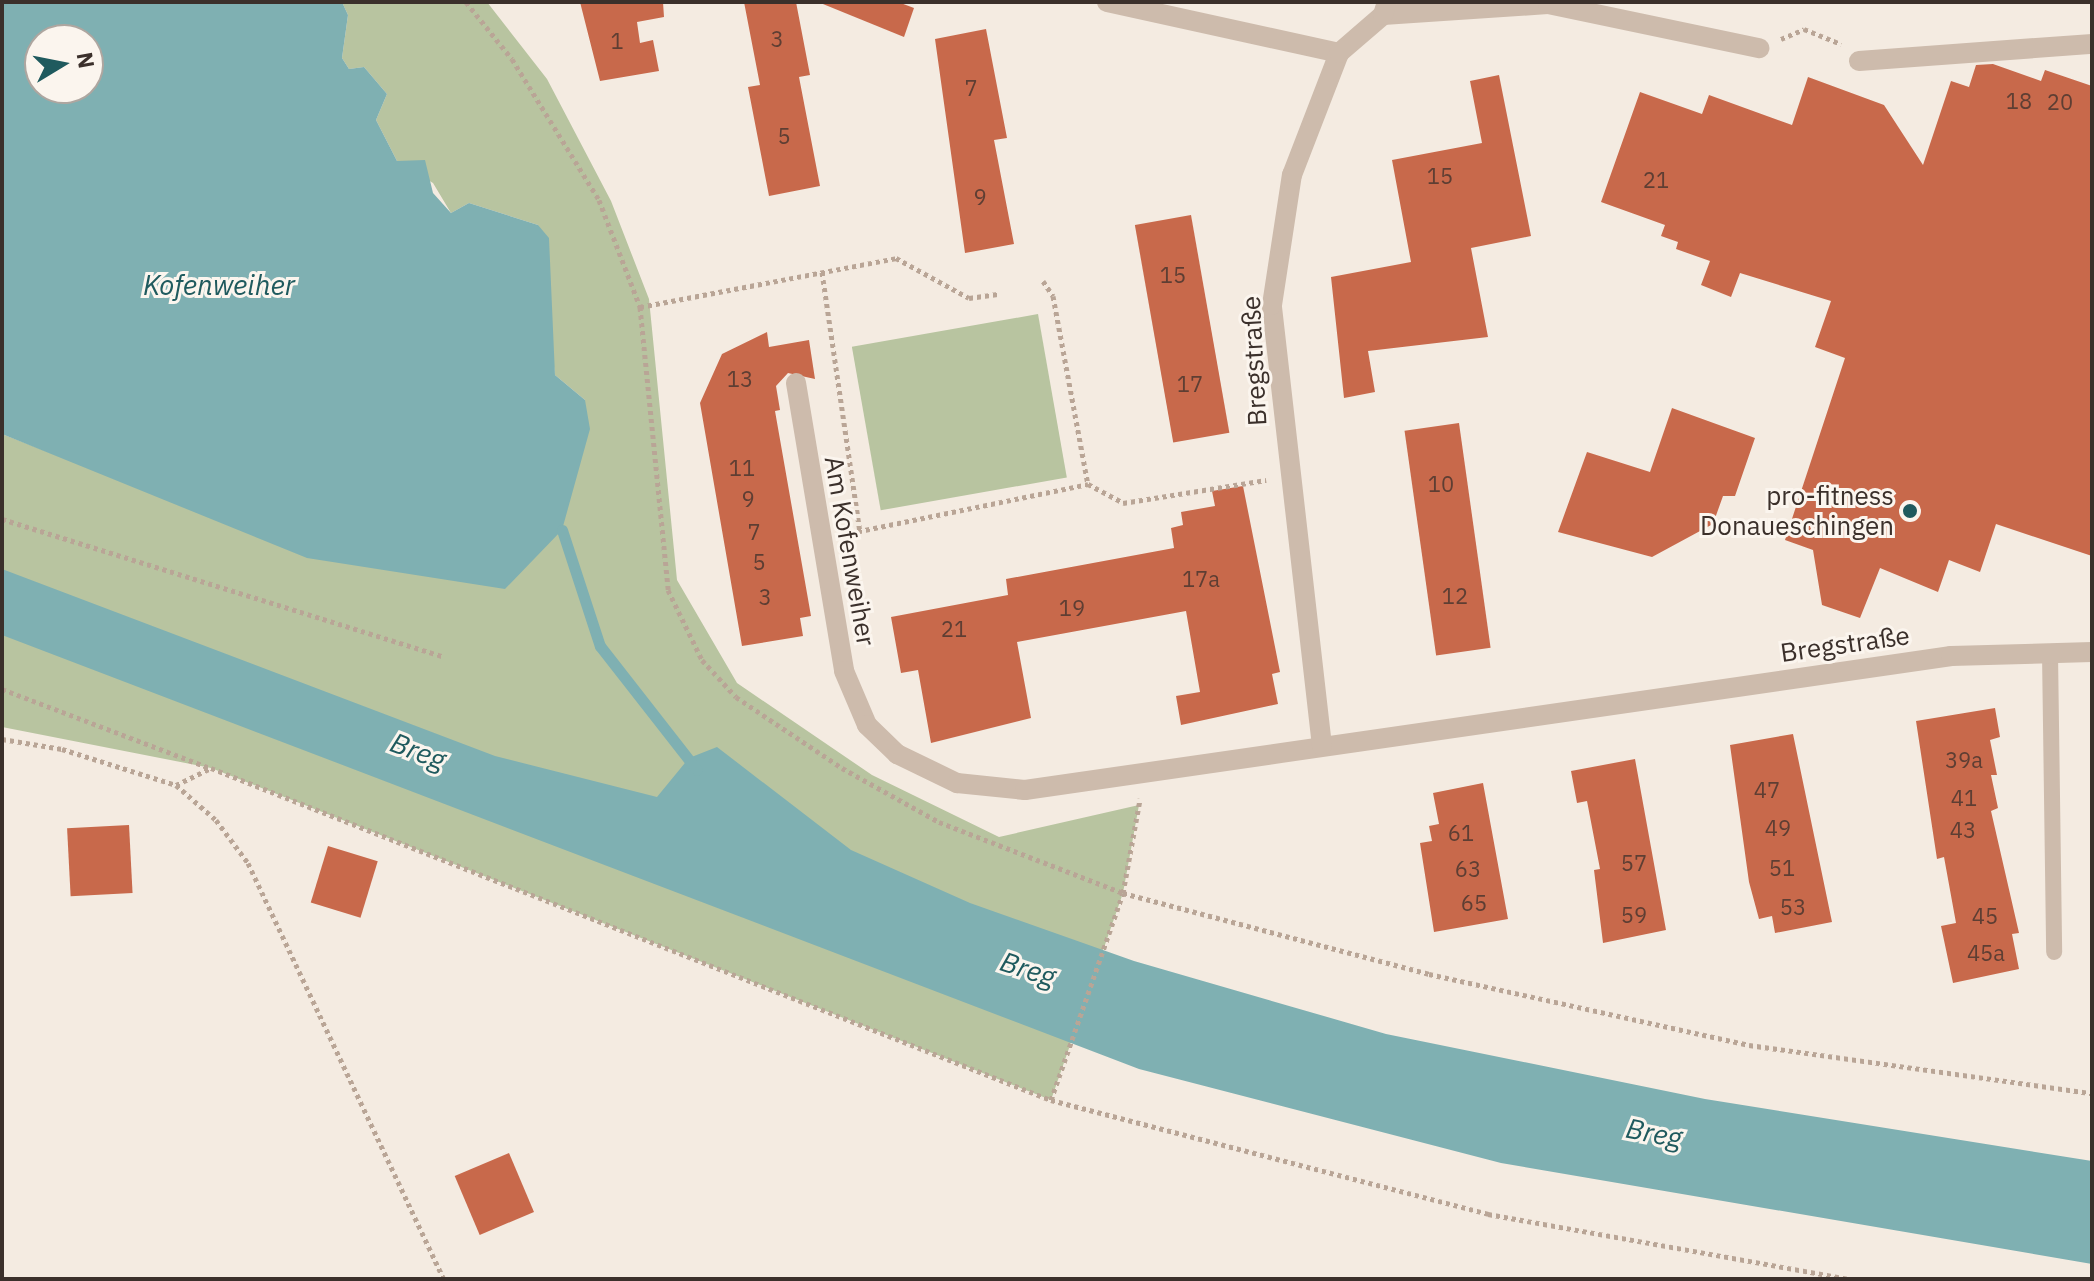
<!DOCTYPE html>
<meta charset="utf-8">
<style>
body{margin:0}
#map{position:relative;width:2094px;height:1281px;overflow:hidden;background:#f4ebe1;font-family:"IBM Plex Sans",sans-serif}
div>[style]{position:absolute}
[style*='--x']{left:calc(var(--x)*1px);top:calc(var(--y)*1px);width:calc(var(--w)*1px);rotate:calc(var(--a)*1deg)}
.green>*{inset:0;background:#b8c4a0;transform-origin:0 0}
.water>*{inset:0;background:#7fb0b2}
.stream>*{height:11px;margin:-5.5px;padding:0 5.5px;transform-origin:5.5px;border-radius:5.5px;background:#7fb0b2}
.building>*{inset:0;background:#c8694b;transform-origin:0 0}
.path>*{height:5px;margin-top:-2.5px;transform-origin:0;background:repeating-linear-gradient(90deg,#b9a596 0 4px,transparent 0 8px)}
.lane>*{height:16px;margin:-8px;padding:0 8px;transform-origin:8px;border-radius:8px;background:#cdbbac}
.street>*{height:20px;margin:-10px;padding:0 10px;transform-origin:10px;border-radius:10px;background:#cdbbac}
.dots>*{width:22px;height:22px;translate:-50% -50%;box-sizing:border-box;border:4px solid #fbf5ee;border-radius:50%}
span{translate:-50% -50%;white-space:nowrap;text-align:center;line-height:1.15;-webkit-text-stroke:6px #fbf5ee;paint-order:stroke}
.number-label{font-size:22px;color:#5e3e33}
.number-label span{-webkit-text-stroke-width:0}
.street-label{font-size:26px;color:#3b302b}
.poi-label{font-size:26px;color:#3b302b}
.right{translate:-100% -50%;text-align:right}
.water-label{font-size:28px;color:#1f5a5e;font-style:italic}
.frame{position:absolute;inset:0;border:4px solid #3b302b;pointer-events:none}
.north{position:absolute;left:24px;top:24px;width:80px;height:80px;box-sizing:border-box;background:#fbf5ee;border:2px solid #aea6a0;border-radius:50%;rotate:80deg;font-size:22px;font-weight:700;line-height:32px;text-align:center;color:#3b302b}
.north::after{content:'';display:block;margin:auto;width:28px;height:36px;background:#1f5a5e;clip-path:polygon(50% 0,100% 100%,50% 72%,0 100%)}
</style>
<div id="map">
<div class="green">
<i style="clip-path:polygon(342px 2px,487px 2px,547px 79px,611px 201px,649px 299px,677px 580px,737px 683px,872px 775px,999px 837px,1139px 805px,1123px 893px,1051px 1100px,211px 768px,2px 727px,2px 434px,66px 459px,585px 400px,555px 375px,538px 225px,469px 203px,451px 213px,433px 183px,397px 161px,376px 120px,387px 94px,364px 67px,349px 69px,342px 58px,348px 15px)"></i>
<i style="left:1038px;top:314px;width:166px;height:189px;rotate:80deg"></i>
</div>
<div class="water">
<i style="clip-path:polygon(evenodd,2px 2px,342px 2px,348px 15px,342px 58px,349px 69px,364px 67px,387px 94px,376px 120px,397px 161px,425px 160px,433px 193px,451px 213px,469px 203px,538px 225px,549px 238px,555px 375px,585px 400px,590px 429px,562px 530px,505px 589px,307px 558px,2px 434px,2px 2px,40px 40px,88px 40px,88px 88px,40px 88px,40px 40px)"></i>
<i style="clip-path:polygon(2px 569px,495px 756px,657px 797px,689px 758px,717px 747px,851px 850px,970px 903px,1134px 961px,1386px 1034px,1705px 1099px,2092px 1161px,2092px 1264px,1501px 1163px,1139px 1069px,2px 635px)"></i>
</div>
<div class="stream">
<i style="--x:562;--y:530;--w:122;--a:71.9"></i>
<i style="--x:600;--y:646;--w:157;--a:52"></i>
</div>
<div class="building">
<i style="clip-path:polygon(580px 2px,663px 2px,664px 17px,637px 22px,640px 43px,653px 40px,659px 71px,600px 81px)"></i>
<i style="clip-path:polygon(744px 2px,796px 2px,810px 75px,799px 77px,820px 186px,769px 196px,748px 87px,760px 85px)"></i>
<i style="clip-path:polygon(818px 2px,898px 2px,914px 8px,904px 37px)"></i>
<i style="clip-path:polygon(986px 29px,1007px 138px,994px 140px,1014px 244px,965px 253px,935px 39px)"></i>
<i style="clip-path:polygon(1993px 64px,2041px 81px,2045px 70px,2092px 86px,2092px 556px,1996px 524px,1980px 572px,1949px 560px,1938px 592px,1880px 568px,1860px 618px,1822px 605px,1813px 550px,1785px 540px,1845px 358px,1815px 347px,1831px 301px,1740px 273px,1731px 297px,1701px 285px,1710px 261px,1676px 249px,1678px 242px,1661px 236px,1665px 225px,1601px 202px,1640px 92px,1702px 114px,1709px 95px,1792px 125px,1808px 77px,1884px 105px,1923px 165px,1951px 81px,1969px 87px,1976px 65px)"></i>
<i style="clip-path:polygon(1499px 75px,1531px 236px,1471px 248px,1488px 337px,1368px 351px,1375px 392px,1344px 398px,1331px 277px,1411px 262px,1392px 160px,1482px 143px,1470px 81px)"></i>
<i style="left:1191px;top:215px;width:221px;height:57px;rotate:80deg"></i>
<i style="clip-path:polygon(767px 332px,769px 347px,809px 340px,815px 379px,788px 373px,776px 386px,780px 410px,775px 411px,811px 616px,800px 618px,803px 636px,742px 646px,700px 403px,722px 354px)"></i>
<i style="clip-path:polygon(1672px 408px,1755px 438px,1735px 496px,1723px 496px,1713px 524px,1652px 557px,1558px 532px,1587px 452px,1650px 472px)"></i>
<i style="left:1459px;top:423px;width:227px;height:55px;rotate:82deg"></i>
<i style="clip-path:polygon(1243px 486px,1280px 672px,1272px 674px,1278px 704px,1181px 725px,1176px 696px,1200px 692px,1186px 611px,1017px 642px,1031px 718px,931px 743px,918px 670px,901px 673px,891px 617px,1008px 595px,1006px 579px,1174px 548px,1171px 528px,1183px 525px,1181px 512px,1215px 506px,1212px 491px)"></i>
<i style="clip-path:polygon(1995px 708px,2000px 737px,1990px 740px,1997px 775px,1991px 775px,1998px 808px,1991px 811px,2019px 933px,2012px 934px,2019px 969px,1953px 983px,1941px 926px,1956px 923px,1944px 857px,1937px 859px,1916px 721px)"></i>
<i style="clip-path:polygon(1793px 734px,1832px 922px,1775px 933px,1772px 916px,1759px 919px,1749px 882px,1730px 745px)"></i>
<i style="clip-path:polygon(1635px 759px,1666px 930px,1603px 943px,1594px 870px,1600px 869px,1587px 801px,1577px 803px,1571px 771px)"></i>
<i style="clip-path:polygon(1483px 783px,1508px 919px,1434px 932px,1420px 843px,1432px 841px,1429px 826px,1439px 824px,1433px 793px)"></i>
<i style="left:129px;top:825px;width:68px;height:62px;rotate:87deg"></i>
<i style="left:328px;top:846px;width:52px;height:59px;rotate:17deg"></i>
<i style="left:509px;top:1153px;width:64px;height:59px;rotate:67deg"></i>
</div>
<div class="path">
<i style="--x:466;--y:2;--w:73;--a:51.1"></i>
<i style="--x:512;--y:59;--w:166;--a:58.3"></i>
<i style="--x:599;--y:200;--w:115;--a:69"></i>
<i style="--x:640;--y:307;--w:284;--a:84.3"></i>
<i style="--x:668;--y:590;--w:78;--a:64.1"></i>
<i style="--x:702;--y:660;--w:50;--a:47.4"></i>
<i style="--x:736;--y:697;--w:128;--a:33.8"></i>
<i style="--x:842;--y:768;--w:111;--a:29.1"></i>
<i style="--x:939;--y:822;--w:197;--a:21.1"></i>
<i style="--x:1123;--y:893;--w:317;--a:14.8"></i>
<i style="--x:1429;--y:974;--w:328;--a:12.5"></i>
<i style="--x:1749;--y:1045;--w:346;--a:8"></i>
<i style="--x:1781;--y:39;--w:25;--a:-23"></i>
<i style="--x:1804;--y:29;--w:40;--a:22"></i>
<i style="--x:822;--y:272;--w:262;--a:81.7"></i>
<i style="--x:1043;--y:281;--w:18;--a:56"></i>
<i style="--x:1053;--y:296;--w:191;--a:79.5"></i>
<i style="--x:1088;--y:484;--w:40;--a:28"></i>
<i style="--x:1123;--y:503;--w:145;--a:-9.1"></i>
<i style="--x:640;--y:307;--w:261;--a:-10.8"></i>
<i style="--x:896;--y:258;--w:83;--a:28.7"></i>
<i style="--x:969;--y:298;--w:29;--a:-8"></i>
<i style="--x:2;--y:519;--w:461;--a:17.3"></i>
<i style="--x:850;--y:533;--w:243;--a:-11.6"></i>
<i style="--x:2;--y:689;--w:222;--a:20.8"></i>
<i style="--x:2;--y:739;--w:61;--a:9.5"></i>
<i style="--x:62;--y:749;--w:120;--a:17.5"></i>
<i style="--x:176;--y:785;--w:53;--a:41.2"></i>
<i style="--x:216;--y:820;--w:54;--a:53.3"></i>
<i style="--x:248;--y:863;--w:460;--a:64.8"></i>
<i style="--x:176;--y:785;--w:39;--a:-26"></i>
<i style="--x:211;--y:768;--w:903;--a:21.57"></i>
<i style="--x:1051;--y:1100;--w:452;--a:14.6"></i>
<i style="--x:1488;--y:1214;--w:369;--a:10.2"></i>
<i style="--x:1051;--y:1100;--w:219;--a:-70.8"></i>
<i style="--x:1123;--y:893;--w:96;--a:-79.7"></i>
</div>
<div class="lane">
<i style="--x:2050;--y:653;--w:299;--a:89.2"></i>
</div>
<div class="street">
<i style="--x:1107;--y:2;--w:238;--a:12.4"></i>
<i style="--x:1383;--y:15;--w:165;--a:-3.8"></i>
<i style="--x:1548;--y:4;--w:216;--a:11.8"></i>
<i style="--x:1859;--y:61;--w:234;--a:-4.2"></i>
<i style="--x:796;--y:383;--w:292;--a:80.5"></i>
<i style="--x:844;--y:671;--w:59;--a:66.9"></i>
<i style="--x:867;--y:725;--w:42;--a:44"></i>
<i style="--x:897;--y:754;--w:67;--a:25.8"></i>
<i style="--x:957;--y:783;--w:68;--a:5.9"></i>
<i style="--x:1025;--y:790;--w:936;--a:-8.23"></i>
<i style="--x:1951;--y:656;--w:141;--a:-1.6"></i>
<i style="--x:1322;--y:746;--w:444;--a:-96.5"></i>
<i style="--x:1272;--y:305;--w:132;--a:-81.3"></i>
<i style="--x:1292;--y:175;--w:131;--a:-68.9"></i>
<i style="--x:1339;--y:53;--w:58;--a:-40.8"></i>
<i style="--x:1383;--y:15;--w:14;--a:-73"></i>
</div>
<div class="dots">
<i style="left:1910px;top:511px;background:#1f5a5e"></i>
</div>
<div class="number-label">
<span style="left:777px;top:39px">3</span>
<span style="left:617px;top:41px">1</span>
<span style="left:971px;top:88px">7</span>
<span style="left:2019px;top:101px">18</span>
<span style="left:2060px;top:102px">20</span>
<span style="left:784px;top:136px">5</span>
<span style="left:1440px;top:176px">15</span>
<span style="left:1656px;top:180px">21</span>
<span style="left:980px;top:197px">9</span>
<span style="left:1173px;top:275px">15</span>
<span style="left:740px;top:379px">13</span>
<span style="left:1190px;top:384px">17</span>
<span style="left:742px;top:468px">11</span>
<span style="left:1441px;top:484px">10</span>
<span style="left:748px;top:499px">9</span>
<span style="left:754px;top:532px">7</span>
<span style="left:759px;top:562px">5</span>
<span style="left:1201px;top:579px">17a</span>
<span style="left:1455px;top:596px">12</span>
<span style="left:765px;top:597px">3</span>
<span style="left:1072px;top:608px">19</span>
<span style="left:954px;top:629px">21</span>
<span style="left:1964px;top:760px">39a</span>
<span style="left:1767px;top:790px">47</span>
<span style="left:1964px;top:798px">41</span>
<span style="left:1778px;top:828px">49</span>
<span style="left:1963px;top:830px">43</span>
<span style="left:1461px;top:833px">61</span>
<span style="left:1634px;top:863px">57</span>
<span style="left:1782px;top:868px">51</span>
<span style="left:1468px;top:869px">63</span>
<span style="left:1474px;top:903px">65</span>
<span style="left:1793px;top:907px">53</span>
<span style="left:1634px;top:915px">59</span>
<span style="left:1985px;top:916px">45</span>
<span style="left:1986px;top:953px">45a</span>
</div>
<div class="street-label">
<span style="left:1254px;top:361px;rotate:-93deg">Bregstraße</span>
<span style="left:850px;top:551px;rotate:80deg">Am Kofenweiher</span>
<span style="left:1845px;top:644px;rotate:-8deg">Bregstraße</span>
</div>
<div class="poi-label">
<span class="right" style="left:1894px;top:511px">pro-fitness<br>Donaueschingen</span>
</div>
<div class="water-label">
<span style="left:219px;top:285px">Kofenweiher</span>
<span style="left:418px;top:751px;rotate:21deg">Breg</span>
<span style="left:1028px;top:969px;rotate:18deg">Breg</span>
<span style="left:1654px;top:1133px;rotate:11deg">Breg</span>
</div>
<div class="frame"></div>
<div class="north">N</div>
</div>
